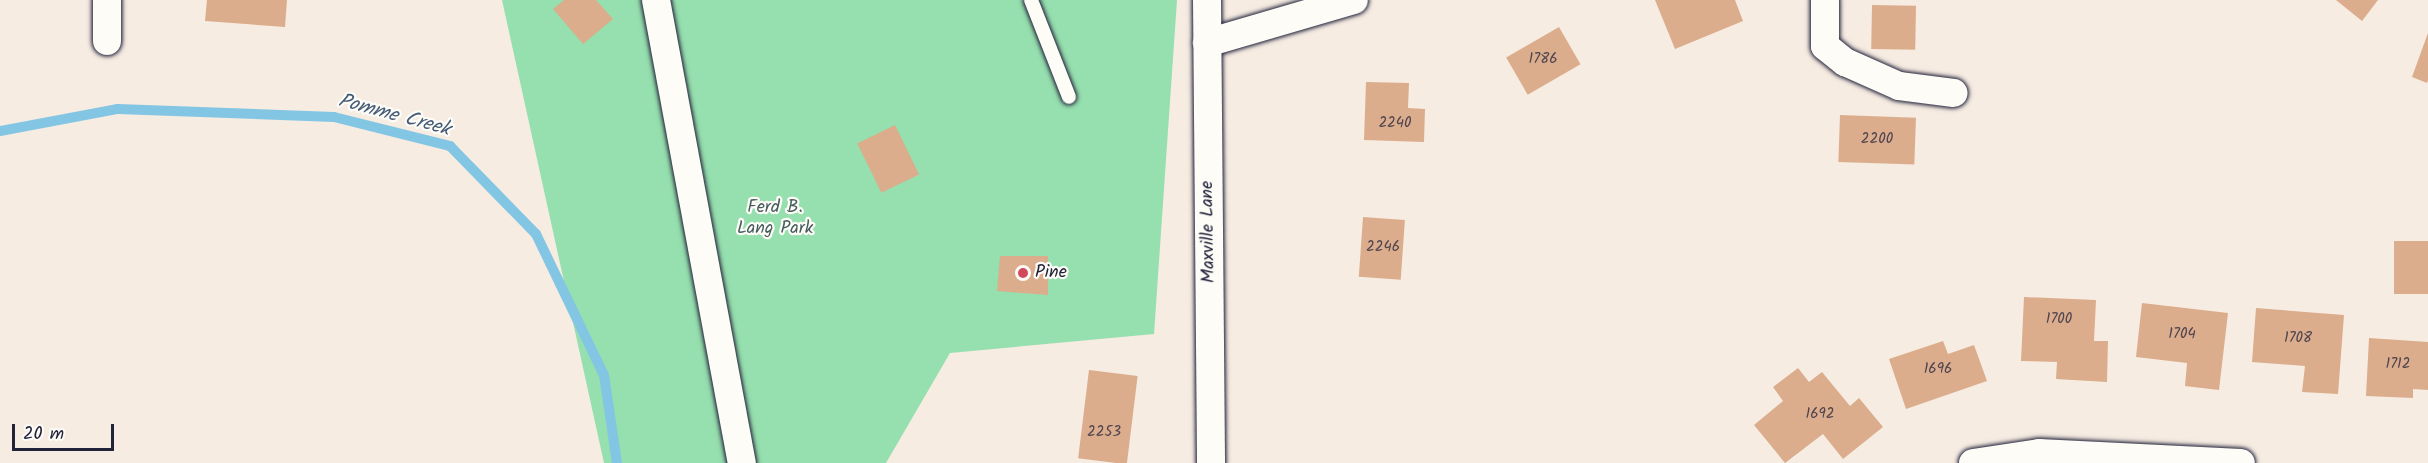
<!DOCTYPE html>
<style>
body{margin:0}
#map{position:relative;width:2428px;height:463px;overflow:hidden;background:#f6ece2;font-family:Kalam,sans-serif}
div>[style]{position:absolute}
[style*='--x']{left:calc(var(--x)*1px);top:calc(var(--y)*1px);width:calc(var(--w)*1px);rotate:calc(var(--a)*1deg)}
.green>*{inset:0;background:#96dfae}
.stream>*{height:10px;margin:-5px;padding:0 5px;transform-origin:5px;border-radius:5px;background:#83c6e4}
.building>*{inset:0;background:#dbad8c;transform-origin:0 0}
.roads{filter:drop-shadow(0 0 2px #22223b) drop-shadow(0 0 2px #22223b)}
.service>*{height:14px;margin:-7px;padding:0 7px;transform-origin:7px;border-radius:7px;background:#fdfcf7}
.minor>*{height:28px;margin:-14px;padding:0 14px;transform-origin:14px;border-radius:14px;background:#fdfcf7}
.dots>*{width:16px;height:16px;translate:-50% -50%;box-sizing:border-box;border:3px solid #fdfcf7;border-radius:50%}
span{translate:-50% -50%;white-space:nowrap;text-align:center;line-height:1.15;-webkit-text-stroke:4.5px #fdfcf7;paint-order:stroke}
.number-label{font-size:15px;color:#50454f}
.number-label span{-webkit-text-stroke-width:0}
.park-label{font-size:18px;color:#455b5e}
.street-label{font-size:18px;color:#22223b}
.poi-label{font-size:18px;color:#22223b}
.left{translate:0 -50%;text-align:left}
.water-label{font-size:20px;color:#445b76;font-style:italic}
.scale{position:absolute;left:12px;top:424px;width:102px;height:27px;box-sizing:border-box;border:3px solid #22223b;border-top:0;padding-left:8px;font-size:18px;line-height:21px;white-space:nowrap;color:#22223b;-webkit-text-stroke:4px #fdfcf7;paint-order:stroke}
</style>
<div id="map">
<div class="green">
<i style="clip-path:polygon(502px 0,1177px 0,1154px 334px,950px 353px,886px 463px,604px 463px)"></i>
</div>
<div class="stream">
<i style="--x:0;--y:131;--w:120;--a:-10.6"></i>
<i style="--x:118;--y:109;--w:216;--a:2.1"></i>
<i style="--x:334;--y:117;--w:120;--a:14"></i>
<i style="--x:450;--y:146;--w:123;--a:45.7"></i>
<i style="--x:536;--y:234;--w:157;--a:64.3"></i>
<i style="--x:604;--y:375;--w:89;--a:81.6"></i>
</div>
<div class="building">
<i style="clip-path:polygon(207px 0,287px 0,285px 27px,205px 21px)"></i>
<i style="clip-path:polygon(564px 0,596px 0,613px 19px,583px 44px,553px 9px)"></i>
<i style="clip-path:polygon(1655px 0,1735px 0,1743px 21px,1675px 49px)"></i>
<i style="clip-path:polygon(2336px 0,2378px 0,2362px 21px)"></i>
<i style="left:1872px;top:5px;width:44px;height:44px;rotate:1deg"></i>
<i style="left:1559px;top:27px;width:43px;height:61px;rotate:60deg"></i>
<i style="clip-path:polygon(2428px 33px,2428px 80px,2427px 83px,2412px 77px)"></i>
<i style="clip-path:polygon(1366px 82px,1409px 83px,1408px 108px,1425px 109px,1424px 142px,1364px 140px)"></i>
<i style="left:1840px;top:115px;width:76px;height:47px;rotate:2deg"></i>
<i style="left:895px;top:125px;width:55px;height:42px;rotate:64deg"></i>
<i style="left:1363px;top:217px;width:42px;height:60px;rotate:4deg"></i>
<i style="left:2428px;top:241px;width:53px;height:34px;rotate:90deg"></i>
<i style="clip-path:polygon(1000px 256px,1048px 256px,1048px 295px,997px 291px)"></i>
<i style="clip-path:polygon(2024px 297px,2096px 300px,2094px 341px,2108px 341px,2107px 382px,2056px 379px,2057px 362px,2021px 361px)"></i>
<i style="clip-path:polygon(2142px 303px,2228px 313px,2219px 390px,2185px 386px,2187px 363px,2136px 357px)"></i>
<i style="clip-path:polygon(2256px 308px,2344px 315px,2338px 394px,2302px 392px,2305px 366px,2252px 362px)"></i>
<i style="clip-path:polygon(2369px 338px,2428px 342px,2428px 390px,2413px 389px,2413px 398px,2366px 396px)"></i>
<i style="clip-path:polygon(1943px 341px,1948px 354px,1974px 345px,1987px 381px,1906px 409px,1889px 359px)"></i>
<i style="clip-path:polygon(1798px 368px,1809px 382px,1822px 372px,1850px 406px,1859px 398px,1883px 427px,1843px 459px,1823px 434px,1785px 463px,1754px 425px,1783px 401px,1773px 387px)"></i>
<i style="left:1089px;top:370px;width:49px;height:89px;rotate:7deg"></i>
</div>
<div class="roads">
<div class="service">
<i style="--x:1031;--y:0;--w:104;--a:68.6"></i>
</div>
<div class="minor">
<i style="--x:107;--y:0;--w:41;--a:90"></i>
<i style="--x:656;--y:0;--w:471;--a:79.5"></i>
<i style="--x:1207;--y:0;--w:463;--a:89.5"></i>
<i style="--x:1825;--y:0;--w:46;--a:90"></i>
<i style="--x:1825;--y:46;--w:26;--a:39"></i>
<i style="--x:1845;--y:62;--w:59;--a:24"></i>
<i style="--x:1899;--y:86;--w:55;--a:7.3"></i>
<i style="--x:1207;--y:43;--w:153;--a:-16.3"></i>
<i style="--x:1973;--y:463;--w:67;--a:-8.6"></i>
<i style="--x:2039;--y:453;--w:202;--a:2.8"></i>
</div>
</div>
<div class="dots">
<i style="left:1023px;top:273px;background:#d1495b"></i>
</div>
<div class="number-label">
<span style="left:1543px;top:60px">1786</span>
<span style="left:1395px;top:124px">2240</span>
<span style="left:1877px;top:140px">2200</span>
<span style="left:1383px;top:248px">2246</span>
<span style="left:2059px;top:320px">1700</span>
<span style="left:2182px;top:335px">1704</span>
<span style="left:2298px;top:339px">1708</span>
<span style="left:2398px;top:365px">1712</span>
<span style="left:1938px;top:370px">1696</span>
<span style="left:1820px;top:415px">1692</span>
<span style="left:1104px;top:433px">2253</span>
</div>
<div class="park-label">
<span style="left:775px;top:219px">Ferd B.<br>Lang Park</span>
</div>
<div class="street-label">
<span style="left:1209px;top:232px;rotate:-91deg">Maxville Lane</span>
</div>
<div class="poi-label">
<span class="left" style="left:1035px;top:273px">Pine</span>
</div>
<div class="water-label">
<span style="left:394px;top:116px;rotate:15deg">Pomme Creek</span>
</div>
<div class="scale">20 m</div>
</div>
